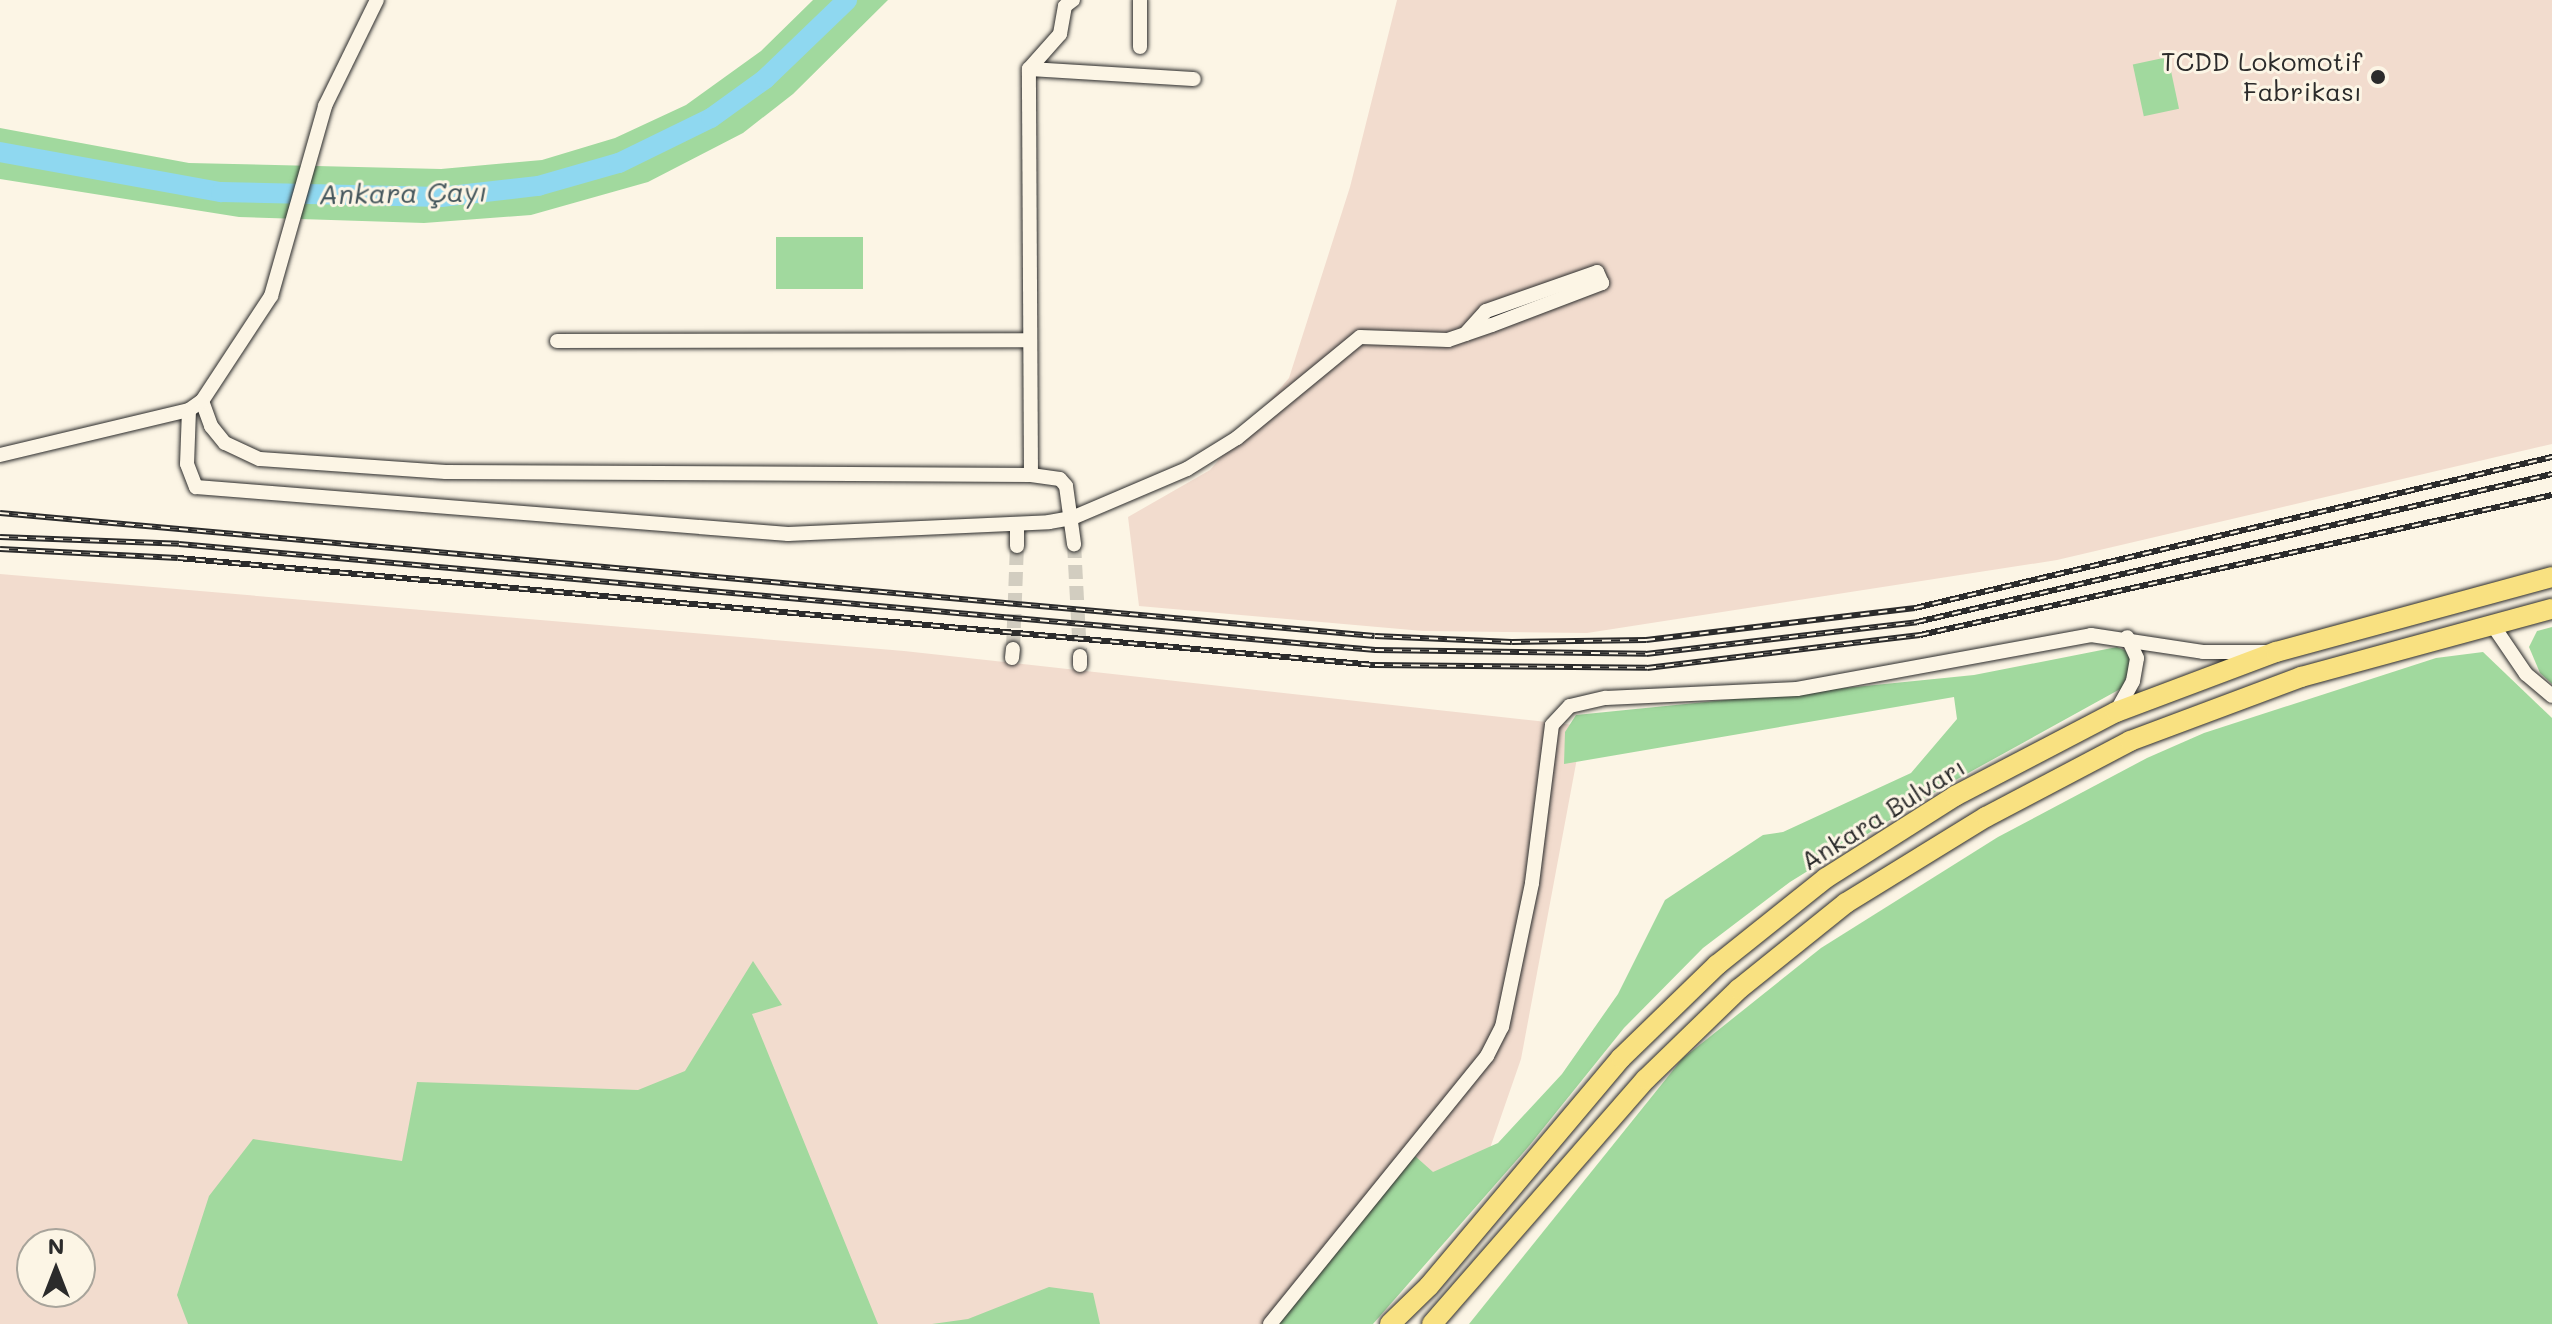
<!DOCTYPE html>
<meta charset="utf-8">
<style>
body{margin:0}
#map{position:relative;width:2552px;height:1324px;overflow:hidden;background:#fcf5e5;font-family:Mali,sans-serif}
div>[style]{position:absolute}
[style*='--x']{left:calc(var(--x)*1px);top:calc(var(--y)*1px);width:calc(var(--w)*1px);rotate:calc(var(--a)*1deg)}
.built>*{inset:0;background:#f2dcce}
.green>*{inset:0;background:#a1d99e;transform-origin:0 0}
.river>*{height:20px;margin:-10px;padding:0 10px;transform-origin:10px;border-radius:10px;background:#8fd8f0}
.minor-tunnel>*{height:14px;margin-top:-7px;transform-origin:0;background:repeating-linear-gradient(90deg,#d2cdc0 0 14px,transparent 0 21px)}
.roads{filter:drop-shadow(0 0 2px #2b2b2b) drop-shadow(0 0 2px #2b2b2b)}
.minor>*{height:14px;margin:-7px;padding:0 7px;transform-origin:7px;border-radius:7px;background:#fcf5e5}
.primary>*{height:20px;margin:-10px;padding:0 10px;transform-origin:10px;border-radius:10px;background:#f9e181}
.rail>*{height:6px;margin-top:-3px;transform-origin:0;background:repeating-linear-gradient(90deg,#fcf5e5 0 9px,#2b2b2b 0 18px);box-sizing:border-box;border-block:2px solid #2b2b2b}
.dots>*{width:22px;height:22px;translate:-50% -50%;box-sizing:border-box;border:4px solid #fcf5e5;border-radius:50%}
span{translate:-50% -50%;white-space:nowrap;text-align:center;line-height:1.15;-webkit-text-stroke:6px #fcf5e5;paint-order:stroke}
.poi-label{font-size:26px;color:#2b2b2b}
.right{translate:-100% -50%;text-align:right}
.street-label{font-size:26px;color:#2b2b2b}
.water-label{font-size:28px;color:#44565c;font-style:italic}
.north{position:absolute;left:16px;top:1228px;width:80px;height:80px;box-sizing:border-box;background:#fcf5e5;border:2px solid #a8a49b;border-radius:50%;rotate:0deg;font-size:22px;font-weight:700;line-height:32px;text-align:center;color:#2b2b2b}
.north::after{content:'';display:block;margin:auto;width:28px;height:36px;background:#2b2b2b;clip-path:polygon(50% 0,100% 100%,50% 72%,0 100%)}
</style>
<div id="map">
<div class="built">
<i style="clip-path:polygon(1397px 0,2552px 0,2552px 444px,2057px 560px,1587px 633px,1423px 631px,1139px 606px,1128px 517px,1210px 470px,1289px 378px,1350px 187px)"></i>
<i style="clip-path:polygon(evenodd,0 574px,904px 651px,1583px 726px,1521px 1059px,1488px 1154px,1335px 1324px,0 1324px,0 574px,32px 1244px,80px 1244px,80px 1292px,32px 1292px,32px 1244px)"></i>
</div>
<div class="green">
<i style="clip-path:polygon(813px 0,888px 0,793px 94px,743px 133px,648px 182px,531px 215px,424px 223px,239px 217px,0 179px,0 128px,189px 163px,441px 169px,542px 160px,615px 138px,686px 105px,761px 51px)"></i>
<i style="left:2168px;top:57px;width:53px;height:36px;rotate:78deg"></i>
<i style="left:776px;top:237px;width:87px;height:52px"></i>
<i style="clip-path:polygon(2552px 627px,2552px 684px,2540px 673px,2529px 647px,2537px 631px)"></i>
<i style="clip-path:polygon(2117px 647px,2129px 652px,2132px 662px,2122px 688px,1943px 787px,1790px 882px,1703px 948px,1624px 1028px,1529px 1146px,1373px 1324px,1279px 1324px,1415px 1156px,1433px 1172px,1498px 1143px,1562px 1074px,1618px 994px,1665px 900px,1763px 835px,1783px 832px,1911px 773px,1957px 719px,1954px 697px,1564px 764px,1565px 732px,1576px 715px,1974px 675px)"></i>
<i style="clip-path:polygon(2483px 652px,2552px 718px,2552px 1324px,1469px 1324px,1682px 1059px,1821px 948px,1998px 837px,2147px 758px,2204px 733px,2436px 658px)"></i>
<i style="clip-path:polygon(753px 961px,782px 1005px,752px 1014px,878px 1324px,188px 1324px,177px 1295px,209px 1196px,253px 1139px,402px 1161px,417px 1082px,638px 1090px,685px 1071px)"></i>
<i style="clip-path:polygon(1049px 1287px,1093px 1293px,1100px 1324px,932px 1324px,968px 1319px)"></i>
</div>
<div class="river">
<i style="--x:0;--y:152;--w:225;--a:10.3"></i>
<i style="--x:221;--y:192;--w:220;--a:1.3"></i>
<i style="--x:441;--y:197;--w:98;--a:-6.5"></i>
<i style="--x:538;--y:186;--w:84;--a:-15.9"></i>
<i style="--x:619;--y:163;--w:102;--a:-26.1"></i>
<i style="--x:711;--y:118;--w:67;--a:-35.8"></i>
<i style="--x:765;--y:79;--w:114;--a:-43.9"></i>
</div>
<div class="minor-tunnel">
<i style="--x:1074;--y:544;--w:112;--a:86.9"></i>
<i style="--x:1013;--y:649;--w:103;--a:-87.8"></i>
</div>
<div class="roads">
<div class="minor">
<i style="--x:1140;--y:47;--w:47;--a:-90"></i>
<i style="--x:1029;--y:69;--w:165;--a:3.5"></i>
<i style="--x:557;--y:341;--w:473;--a:-0.1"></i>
<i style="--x:202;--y:401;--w:27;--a:70"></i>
<i style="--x:211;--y:426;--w:22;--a:51"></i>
<i style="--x:225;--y:443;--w:38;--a:25"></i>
<i style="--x:260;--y:459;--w:186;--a:4"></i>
<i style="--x:446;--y:472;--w:585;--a:0.29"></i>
<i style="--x:1031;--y:475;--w:406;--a:-90.3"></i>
<i style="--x:1029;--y:69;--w:47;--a:-48.5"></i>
<i style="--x:1060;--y:34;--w:28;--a:-80"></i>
<i style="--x:1065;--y:6;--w:10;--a:-37"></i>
<i style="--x:189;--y:410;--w:54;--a:92.1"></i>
<i style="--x:187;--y:464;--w:25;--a:69"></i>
<i style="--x:196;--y:487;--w:594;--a:4.54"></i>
<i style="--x:788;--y:534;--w:261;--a:-2.6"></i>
<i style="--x:1049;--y:522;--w:23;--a:-10"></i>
<i style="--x:1072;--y:518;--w:125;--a:-23.1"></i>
<i style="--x:1187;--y:469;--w:59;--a:-31.8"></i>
<i style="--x:1237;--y:438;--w:159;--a:-39.4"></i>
<i style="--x:1360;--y:337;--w:88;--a:2"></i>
<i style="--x:1448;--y:340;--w:46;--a:-18.8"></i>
<i style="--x:1492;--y:325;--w:118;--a:-20.9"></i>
<i style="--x:1602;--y:283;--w:12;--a:-114"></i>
<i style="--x:1597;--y:272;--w:118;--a:160.6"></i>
<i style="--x:1486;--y:311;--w:31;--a:132"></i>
<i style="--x:0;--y:455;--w:194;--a:-13.4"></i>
<i style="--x:189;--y:410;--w:16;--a:-35"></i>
<i style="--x:202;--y:401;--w:126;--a:-56.7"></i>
<i style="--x:271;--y:296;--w:198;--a:-74.1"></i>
<i style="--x:325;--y:106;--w:118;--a:-63.9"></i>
<i style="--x:1031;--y:475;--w:29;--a:8"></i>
<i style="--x:1060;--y:479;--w:9;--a:49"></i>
<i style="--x:1066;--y:486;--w:59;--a:82.1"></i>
<i style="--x:1017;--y:546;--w:22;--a:-90"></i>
<i style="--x:2494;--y:627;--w:57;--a:55.8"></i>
<i style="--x:2526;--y:674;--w:34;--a:40"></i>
<i style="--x:1080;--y:656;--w:9;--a:90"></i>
<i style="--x:1012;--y:658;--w:9;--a:-84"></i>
<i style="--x:2116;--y:712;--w:35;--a:-61"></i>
<i style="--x:2133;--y:681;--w:23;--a:-80"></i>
<i style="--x:2137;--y:658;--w:23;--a:-115"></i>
<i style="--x:1270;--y:1324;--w:345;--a:-51"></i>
<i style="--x:1487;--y:1056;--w:33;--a:-63"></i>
<i style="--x:1502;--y:1027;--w:147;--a:-78.2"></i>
<i style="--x:1532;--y:883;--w:159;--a:-82.8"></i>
<i style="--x:1552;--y:725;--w:26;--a:-47"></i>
<i style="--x:1570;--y:706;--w:37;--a:-13"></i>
<i style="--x:1606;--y:698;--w:191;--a:-2.7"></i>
<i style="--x:1797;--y:689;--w:299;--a:-10.4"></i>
<i style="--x:2091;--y:635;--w:113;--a:8.6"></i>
<i style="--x:2203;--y:652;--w:64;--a:0"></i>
</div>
<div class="primary">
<i style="--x:1390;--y:1324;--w:54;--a:-44.3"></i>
<i style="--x:1429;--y:1286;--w:298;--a:-49.9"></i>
<i style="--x:1621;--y:1058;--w:134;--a:-44.1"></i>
<i style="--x:1717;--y:965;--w:139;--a:-38.6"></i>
<i style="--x:1826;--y:878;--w:153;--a:-32.4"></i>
<i style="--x:1955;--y:796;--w:182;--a:-27.6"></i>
<i style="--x:2116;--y:712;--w:171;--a:-20.6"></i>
<i style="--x:2276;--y:652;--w:286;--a:-15.2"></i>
<i style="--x:1432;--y:1324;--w:325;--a:-48.9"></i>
<i style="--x:1646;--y:1079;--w:129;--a:-44.1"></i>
<i style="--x:1739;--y:989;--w:137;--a:-38.8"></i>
<i style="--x:1846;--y:903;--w:164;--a:-31.6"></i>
<i style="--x:1986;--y:817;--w:163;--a:-27.8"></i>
<i style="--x:2130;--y:741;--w:183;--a:-20.5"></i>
<i style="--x:2301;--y:677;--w:260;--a:-15.2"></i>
</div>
</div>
<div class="rail">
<i style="--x:0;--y:513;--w:1380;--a:5.11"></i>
<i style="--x:1375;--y:636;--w:137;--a:2.5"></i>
<i style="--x:1512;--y:642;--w:134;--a:-0.9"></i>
<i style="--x:1646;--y:640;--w:271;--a:-6.8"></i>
<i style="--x:1915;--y:608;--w:655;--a:-13.34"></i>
<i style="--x:0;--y:537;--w:179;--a:2.2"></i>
<i style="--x:179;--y:544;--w:1201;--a:5.06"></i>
<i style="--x:1375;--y:650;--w:271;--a:0.8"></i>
<i style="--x:1646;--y:654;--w:273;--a:-6.7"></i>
<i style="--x:1917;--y:622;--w:652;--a:-13.12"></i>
<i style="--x:0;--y:549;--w:178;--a:2.9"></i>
<i style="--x:178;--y:558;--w:1202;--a:5.11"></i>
<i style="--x:1375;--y:665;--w:272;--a:0.6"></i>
<i style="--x:1647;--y:668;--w:275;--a:-6.9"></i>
<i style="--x:1920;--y:635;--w:647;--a:-12.49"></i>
</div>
<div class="dots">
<i style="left:2378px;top:77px;background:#2b2b2b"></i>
</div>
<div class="poi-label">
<span class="right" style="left:2362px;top:77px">TCDD Lokomotif<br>Fabrikası</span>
</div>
<div class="street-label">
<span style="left:1883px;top:814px;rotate:-32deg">Ankara Bulvarı</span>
</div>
<div class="water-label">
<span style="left:403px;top:192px;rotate:-1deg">Ankara Çayı</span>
</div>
<div class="north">N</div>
</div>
